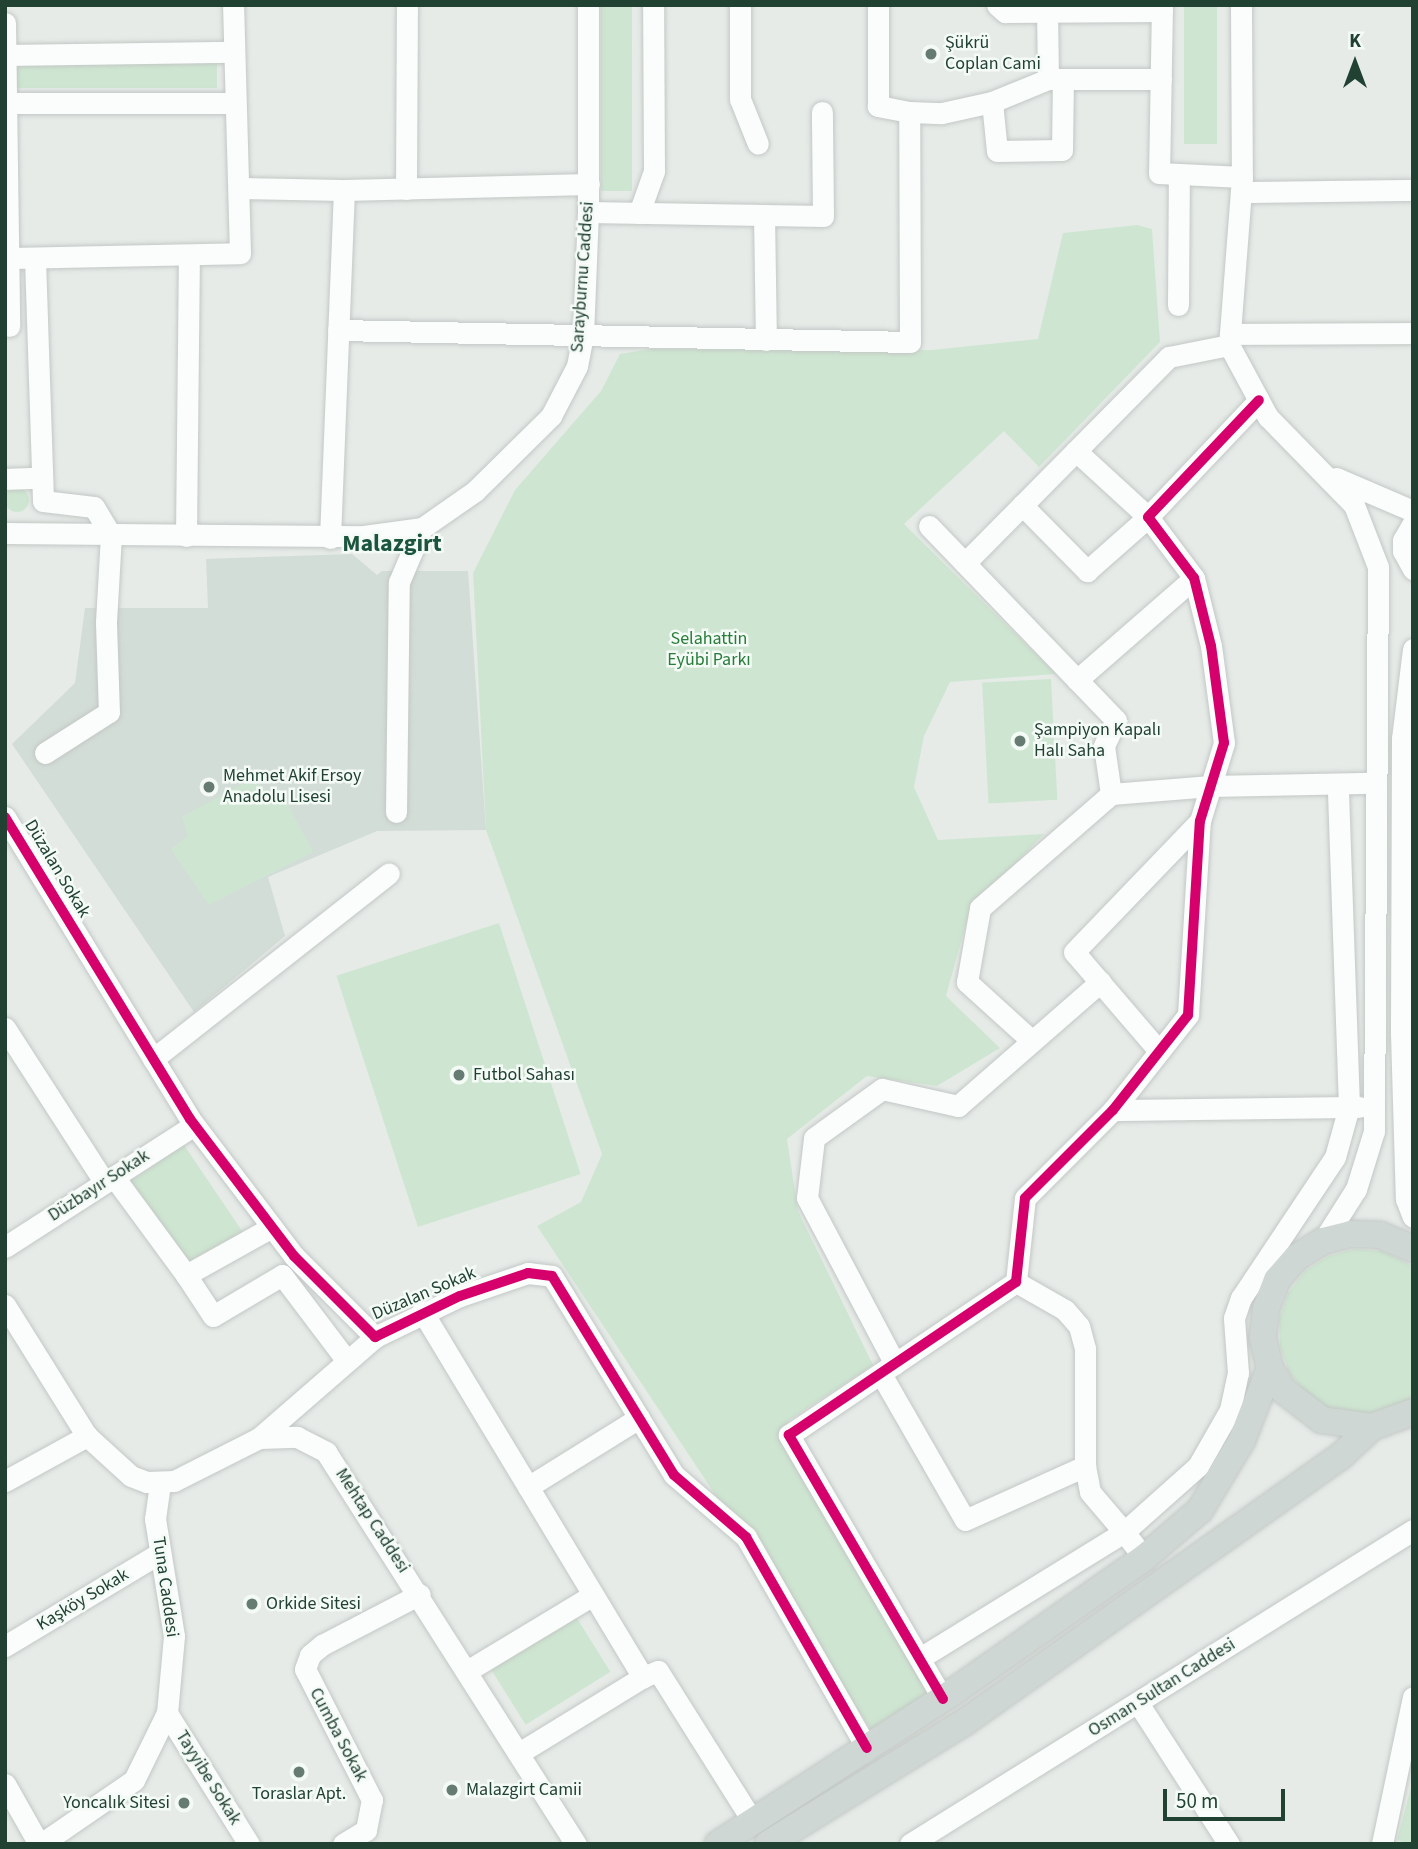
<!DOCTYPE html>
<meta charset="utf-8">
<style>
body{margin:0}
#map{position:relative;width:1418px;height:1849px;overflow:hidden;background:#e6ebe8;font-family:"Source Sans 3",sans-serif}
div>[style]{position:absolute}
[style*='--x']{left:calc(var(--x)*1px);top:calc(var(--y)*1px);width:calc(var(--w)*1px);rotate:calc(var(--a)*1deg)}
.built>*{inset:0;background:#d3ddd7}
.green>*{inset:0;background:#cee6d1;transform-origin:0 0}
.round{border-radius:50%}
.roads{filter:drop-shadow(0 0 2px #c3c8c5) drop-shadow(0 0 2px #c3c8c5)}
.minor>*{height:21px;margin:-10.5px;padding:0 10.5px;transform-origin:10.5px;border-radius:10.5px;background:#fbfcfc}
.major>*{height:26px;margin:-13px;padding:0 13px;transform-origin:13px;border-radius:13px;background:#ced7d3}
.cycleway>*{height:10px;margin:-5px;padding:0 5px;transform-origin:5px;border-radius:5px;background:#d6006c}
.dots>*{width:19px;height:19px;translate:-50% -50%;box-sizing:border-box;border:4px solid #f4faf6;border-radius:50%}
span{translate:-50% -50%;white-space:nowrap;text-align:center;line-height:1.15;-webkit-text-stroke:5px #f4faf6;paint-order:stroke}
.poi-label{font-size:18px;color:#214133}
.left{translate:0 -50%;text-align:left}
.right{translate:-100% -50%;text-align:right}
.street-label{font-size:18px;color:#214133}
.park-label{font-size:18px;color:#277c39}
.district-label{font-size:24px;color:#1b553d;font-weight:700}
.frame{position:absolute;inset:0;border:7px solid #214133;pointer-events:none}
.north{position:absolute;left:1320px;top:28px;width:70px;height:70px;-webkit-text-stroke:5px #f4faf6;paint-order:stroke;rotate:0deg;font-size:19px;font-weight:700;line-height:28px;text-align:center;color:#214133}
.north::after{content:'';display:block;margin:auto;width:24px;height:32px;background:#214133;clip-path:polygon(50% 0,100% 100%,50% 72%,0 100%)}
.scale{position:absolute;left:1163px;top:1789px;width:122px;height:32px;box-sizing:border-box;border:4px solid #214133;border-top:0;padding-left:9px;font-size:21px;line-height:24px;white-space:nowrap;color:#214133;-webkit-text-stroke:5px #f4faf6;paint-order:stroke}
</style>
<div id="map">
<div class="built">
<i style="clip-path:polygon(352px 554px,377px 575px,382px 571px,468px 571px,486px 830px,377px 831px,268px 877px,285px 936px,194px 1012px,12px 744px,75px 683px,85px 608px,208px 608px,206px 559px)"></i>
</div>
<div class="green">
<i style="left:601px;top:5px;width:31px;height:186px"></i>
<i style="left:1184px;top:5px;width:33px;height:139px"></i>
<i style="left:15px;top:62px;width:202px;height:26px"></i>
<i style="clip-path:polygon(1137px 225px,1152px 229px,1160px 342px,1039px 467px,1004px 431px,904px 524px,1056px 674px,950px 682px,924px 736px,914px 787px,938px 840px,1044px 834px,970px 909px,946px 996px,1000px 1048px,937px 1086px,867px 1076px,787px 1139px,798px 1211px,873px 1365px,789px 1420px,779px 1436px,929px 1695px,872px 1731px,537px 1226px,581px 1202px,602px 1154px,486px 830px,473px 573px,515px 490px,601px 391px,620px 354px,650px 349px,932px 350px,1038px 339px,1063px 233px)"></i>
<i class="round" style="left:5px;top:488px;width:24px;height:24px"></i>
<i style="left:1051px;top:679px;width:121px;height:69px;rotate:87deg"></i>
<i style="clip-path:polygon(252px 779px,268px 793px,279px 788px,313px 852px,209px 905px,171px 849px,188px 836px,182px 817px)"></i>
<i style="left:499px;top:923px;width:264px;height:171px;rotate:72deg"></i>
<i style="left:184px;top:1145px;width:105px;height:66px;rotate:56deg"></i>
<i style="clip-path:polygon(1354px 1249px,1382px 1251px,1413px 1266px,1413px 1398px,1383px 1413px,1356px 1415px,1329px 1409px,1306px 1394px,1289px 1372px,1280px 1347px,1279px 1319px,1288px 1293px,1305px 1271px,1328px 1256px)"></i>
<i style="left:575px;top:1615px;width:67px;height:100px;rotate:58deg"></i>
<i style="clip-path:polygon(1413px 1780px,1413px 1844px,1408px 1844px,1397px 1840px)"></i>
</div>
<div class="roads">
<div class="minor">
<i style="--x:740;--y:5;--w:94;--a:90"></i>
<i style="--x:740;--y:99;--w:48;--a:68.2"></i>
<i style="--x:997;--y:5;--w:11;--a:41"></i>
<i style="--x:1005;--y:12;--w:157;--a:-0.4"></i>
<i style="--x:1162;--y:5;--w:168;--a:91"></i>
<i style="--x:1159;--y:173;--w:83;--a:2.8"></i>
<i style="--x:1241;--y:5;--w:172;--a:89.7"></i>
<i style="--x:1242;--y:177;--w:169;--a:94.4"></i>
<i style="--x:1229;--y:345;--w:82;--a:61.6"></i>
<i style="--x:1268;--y:417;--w:123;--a:45.7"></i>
<i style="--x:1354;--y:505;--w:66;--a:68.8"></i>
<i style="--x:1378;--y:567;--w:564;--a:90.41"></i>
<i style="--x:1374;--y:1131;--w:61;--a:107.2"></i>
<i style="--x:1356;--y:1189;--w:62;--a:122.4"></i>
<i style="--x:5;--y:23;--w:303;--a:89.2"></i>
<i style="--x:5;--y:55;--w:229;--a:-0.8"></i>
<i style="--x:1050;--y:79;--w:111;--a:0"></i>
<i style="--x:992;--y:102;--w:49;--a:84.2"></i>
<i style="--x:997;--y:151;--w:65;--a:-0.9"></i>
<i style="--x:1062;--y:150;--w:71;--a:-89.2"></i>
<i style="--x:7;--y:103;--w:228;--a:0"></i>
<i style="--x:909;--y:112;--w:33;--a:2"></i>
<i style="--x:942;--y:113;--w:51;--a:-12.4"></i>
<i style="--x:992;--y:102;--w:61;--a:-22.3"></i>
<i style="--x:1048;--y:79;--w:68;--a:-90.8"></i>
<i style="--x:239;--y:188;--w:105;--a:1.1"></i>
<i style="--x:406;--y:189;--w:184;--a:-89.7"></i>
<i style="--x:1241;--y:192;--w:172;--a:-0.7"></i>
<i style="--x:588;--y:212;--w:235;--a:1"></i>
<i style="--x:823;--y:216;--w:104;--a:-90.6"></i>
<i style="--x:639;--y:213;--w:45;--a:-70.3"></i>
<i style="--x:654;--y:171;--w:166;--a:-90.3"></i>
<i style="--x:764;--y:215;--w:125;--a:89.1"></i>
<i style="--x:9;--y:258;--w:231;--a:-1.2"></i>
<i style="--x:240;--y:253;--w:248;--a:-91.6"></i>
<i style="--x:35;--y:259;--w:242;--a:88.1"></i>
<i style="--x:43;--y:501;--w:51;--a:6.7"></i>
<i style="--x:94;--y:507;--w:33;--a:59"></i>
<i style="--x:111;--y:535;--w:88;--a:93.3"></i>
<i style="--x:106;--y:623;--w:89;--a:88.1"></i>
<i style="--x:109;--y:712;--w:76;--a:147.4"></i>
<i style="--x:1178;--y:305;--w:131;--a:-89.6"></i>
<i style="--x:338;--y:330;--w:572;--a:1.2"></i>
<i style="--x:910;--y:342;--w:230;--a:-90.2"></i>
<i style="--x:909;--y:112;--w:32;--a:-169"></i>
<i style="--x:878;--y:106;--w:101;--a:-90"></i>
<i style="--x:1230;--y:334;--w:183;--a:-0.3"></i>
<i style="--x:1336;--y:478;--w:84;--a:23.2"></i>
<i style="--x:5;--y:479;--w:37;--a:-2"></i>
<i style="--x:1022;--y:505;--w:93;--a:45.4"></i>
<i style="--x:1087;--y:571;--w:81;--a:-41.5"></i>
<i style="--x:1148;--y:517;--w:98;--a:-137.5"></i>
<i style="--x:1413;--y:523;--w:20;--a:120"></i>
<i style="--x:1403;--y:540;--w:11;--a:90"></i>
<i style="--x:1403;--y:551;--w:21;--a:61"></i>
<i style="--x:929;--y:526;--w:269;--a:46.1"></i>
<i style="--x:1116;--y:720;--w:29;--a:115"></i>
<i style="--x:1104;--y:746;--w:49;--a:81.7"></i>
<i style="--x:1111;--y:794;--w:100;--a:-4.6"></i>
<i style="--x:1211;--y:786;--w:163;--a:-1.1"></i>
<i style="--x:5;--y:533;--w:359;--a:0.5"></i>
<i style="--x:364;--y:536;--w:59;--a:-7.9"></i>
<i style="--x:422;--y:528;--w:65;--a:-34.9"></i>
<i style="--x:475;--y:491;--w:107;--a:-44.6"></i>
<i style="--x:551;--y:416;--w:56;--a:-62.5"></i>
<i style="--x:577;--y:366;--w:31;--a:-79"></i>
<i style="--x:583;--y:336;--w:124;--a:-87.7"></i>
<i style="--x:588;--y:212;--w:207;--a:-90"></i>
<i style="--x:186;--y:536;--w:281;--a:-89.4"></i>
<i style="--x:330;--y:538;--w:348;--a:-87.7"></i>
<i style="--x:344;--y:190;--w:245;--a:-1.4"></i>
<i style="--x:965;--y:563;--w:290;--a:-45.3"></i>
<i style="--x:1169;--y:357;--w:61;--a:-11.3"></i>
<i style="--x:1413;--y:649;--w:90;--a:97"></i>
<i style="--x:1402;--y:738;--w:296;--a:90.2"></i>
<i style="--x:1401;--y:1034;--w:165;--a:88.3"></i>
<i style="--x:1406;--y:1199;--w:19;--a:69"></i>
<i style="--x:1077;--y:680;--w:155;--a:-41.1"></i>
<i style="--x:396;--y:812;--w:230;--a:-89.3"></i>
<i style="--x:399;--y:582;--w:59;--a:-66.9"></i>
<i style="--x:5;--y:817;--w:354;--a:58.5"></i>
<i style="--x:190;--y:1119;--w:172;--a:52.8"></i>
<i style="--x:294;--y:1256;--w:115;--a:45"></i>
<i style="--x:375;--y:1337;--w:94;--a:-25.8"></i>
<i style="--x:460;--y:1296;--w:72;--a:-18.7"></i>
<i style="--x:528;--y:1273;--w:24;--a:7"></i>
<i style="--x:552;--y:1276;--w:233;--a:58.5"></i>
<i style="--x:674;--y:1475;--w:95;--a:40.7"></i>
<i style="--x:746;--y:1537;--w:243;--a:60.2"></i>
<i style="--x:5;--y:1028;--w:184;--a:57.2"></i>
<i style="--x:1032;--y:1041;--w:88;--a:-137.8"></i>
<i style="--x:967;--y:982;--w:75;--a:-80"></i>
<i style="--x:980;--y:908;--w:174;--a:-41"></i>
<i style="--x:1159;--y:1051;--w:130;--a:-130.6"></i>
<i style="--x:1074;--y:952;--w:182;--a:-46.1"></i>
<i style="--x:153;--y:1059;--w:300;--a:-38.2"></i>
<i style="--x:1113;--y:1110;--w:246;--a:-0.7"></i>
<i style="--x:114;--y:1177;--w:122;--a:53.7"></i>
<i style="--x:186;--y:1275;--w:98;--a:-29.2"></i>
<i style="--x:5;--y:1247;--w:225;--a:-32.8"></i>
<i style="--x:186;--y:1275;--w:49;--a:56.6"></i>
<i style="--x:213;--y:1316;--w:80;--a:-30.7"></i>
<i style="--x:282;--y:1275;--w:108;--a:52.9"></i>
<i style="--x:1016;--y:1282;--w:56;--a:29.7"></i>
<i style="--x:1065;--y:1310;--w:21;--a:49"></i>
<i style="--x:1079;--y:1326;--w:23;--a:75"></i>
<i style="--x:1085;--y:1348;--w:118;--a:90"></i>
<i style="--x:1085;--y:1466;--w:26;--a:79"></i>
<i style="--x:1090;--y:1492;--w:52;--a:49.6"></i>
<i style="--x:1124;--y:1532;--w:99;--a:-41.7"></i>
<i style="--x:1198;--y:1466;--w:64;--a:-60.3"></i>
<i style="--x:1230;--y:1410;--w:38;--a:-78"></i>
<i style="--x:1238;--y:1373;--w:55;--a:-94.2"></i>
<i style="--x:1234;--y:1318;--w:21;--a:-71"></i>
<i style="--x:1241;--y:1298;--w:169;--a:-56.3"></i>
<i style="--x:1335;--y:1157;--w:52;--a:-74.4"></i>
<i style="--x:1349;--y:1107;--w:323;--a:-92"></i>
<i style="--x:5;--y:1305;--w:155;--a:58"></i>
<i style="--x:87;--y:1436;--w:59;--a:42.3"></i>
<i style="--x:131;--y:1476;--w:17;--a:21"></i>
<i style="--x:147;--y:1482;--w:27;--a:-2"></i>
<i style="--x:174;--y:1481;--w:95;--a:-26.8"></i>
<i style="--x:259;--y:1438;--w:38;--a:-2"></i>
<i style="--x:297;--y:1437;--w:33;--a:27"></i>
<i style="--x:326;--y:1452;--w:465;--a:57.5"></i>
<i style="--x:422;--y:1311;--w:428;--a:58.9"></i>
<i style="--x:643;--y:1677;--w:145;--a:148.5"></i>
<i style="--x:895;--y:1364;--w:188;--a:-117.9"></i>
<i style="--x:807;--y:1198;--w:60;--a:-83.3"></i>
<i style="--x:814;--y:1138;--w:84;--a:-35.8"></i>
<i style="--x:882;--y:1089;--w:78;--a:12.6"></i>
<i style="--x:958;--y:1106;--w:189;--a:-41.1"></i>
<i style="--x:881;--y:1374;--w:168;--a:60.1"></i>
<i style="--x:965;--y:1520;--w:132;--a:-24.2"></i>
<i style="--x:259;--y:1438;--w:154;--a:-41"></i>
<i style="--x:5;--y:1481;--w:94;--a:-28.8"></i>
<i style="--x:528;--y:1487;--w:131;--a:-31.9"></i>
<i style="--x:5;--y:1646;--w:181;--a:-31"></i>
<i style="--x:920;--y:1658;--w:240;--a:-31.7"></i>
<i style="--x:1124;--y:1532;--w:33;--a:52"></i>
<i style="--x:467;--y:1671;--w:147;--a:-31.1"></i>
<i style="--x:643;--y:1677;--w:16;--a:-22"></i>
<i style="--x:658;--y:1671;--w:178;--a:57.8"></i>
<i style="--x:943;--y:1699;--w:306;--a:-120.3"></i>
<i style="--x:789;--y:1435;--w:274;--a:-34"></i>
<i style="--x:1016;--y:1282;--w:84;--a:-83.9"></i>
<i style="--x:1025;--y:1198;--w:124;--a:-45"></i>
<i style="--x:1113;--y:1110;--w:121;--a:-51.7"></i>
<i style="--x:1188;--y:1015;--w:194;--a:-86.5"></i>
<i style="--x:1200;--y:821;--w:82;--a:-72.9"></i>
<i style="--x:1224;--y:743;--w:98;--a:-97.6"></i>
<i style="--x:1211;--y:646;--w:70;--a:-104"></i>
<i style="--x:1194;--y:578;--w:76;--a:-127"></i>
<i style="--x:1148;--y:517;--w:161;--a:-46.5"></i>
<i style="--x:1138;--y:1703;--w:168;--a:57.2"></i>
<i style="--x:167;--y:1713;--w:155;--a:58"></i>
<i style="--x:5;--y:1784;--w:69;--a:60.5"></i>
<i style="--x:41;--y:1844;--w:113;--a:-34.5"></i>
<i style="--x:134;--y:1780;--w:75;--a:-63.8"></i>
<i style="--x:167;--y:1713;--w:77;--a:-84.8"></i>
<i style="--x:174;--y:1636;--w:119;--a:-99.2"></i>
<i style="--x:155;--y:1519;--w:37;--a:-82"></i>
<i style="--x:343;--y:1844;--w:27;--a:-31"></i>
<i style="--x:366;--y:1830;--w:31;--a:-79"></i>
<i style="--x:372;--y:1800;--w:147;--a:-117.1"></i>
<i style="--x:305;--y:1669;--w:15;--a:-70"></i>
<i style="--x:310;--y:1655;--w:16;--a:-40"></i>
<i style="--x:322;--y:1645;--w:110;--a:-27.5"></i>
<i style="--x:910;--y:1844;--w:593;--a:-31.97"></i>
<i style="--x:1382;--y:1844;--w:150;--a:-78.1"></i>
</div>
<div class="major">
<i style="--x:1413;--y:1249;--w:36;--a:-157"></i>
<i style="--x:1380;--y:1235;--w:29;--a:-178"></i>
<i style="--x:1351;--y:1234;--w:29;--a:166"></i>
<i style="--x:1323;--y:1241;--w:31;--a:148"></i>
<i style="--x:1297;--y:1257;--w:30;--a:131"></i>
<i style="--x:1277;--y:1280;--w:30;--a:111"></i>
<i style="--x:1266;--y:1308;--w:30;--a:96"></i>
<i style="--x:1263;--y:1338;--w:31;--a:77"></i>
<i style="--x:1270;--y:1368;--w:26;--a:59"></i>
<i style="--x:1283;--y:1390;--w:49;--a:37.6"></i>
<i style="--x:1322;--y:1420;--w:50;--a:8"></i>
<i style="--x:1372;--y:1427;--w:44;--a:-20.1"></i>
<i style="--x:718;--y:1844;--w:283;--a:-32.9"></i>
<i style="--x:956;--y:1690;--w:230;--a:-35.1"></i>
<i style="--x:1144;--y:1558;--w:74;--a:-40.6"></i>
<i style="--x:1200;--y:1510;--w:82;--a:-59"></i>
<i style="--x:1242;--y:1440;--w:77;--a:-68.7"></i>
<i style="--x:768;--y:1844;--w:232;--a:-31.8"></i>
<i style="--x:965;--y:1722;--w:462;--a:-35.3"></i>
<i style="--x:1342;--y:1455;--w:41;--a:-43"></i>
</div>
</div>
<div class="cycleway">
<i style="--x:5;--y:817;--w:354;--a:58.5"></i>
<i style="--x:190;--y:1119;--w:172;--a:52.8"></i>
<i style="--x:294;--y:1256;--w:115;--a:45"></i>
<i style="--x:375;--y:1337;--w:94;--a:-25.8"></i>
<i style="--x:460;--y:1296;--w:72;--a:-18.7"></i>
<i style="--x:528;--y:1273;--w:24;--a:7"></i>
<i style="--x:552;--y:1276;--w:233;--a:58.5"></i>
<i style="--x:674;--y:1475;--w:95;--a:40.7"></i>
<i style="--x:746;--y:1537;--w:243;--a:60.2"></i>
<i style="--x:943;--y:1699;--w:306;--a:-120.3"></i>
<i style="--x:789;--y:1435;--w:274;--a:-34"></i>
<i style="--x:1016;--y:1282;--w:84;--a:-83.9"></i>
<i style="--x:1025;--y:1198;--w:124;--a:-45"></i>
<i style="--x:1113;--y:1110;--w:121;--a:-51.7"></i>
<i style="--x:1188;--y:1015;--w:194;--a:-86.5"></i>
<i style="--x:1200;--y:821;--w:82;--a:-72.9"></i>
<i style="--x:1224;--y:743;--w:98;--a:-97.6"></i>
<i style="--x:1211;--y:646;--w:70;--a:-104"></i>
<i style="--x:1194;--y:578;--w:76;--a:-127"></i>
<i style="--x:1148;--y:517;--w:161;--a:-46.5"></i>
</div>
<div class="dots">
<i style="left:931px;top:54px;background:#667c72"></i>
<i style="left:1020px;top:741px;background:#667c72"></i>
<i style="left:209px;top:787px;background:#667c72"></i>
<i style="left:459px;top:1075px;background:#667c72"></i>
<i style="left:252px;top:1604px;background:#667c72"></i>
<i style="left:299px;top:1772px;background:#667c72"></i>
<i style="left:452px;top:1790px;background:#667c72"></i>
<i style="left:184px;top:1803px;background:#667c72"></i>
</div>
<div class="poi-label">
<span class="left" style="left:945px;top:54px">Şükrü<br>Coplan Cami</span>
<span class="left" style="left:1034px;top:741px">Şampiyon Kapalı<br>Halı Saha</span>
<span class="left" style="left:223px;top:787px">Mehmet Akif Ersoy<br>Anadolu Lisesi</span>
<span class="left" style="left:473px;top:1075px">Futbol Sahası</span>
<span class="left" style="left:266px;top:1604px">Orkide Sitesi</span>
<span class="left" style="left:466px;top:1790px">Malazgirt Camii</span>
<span style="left:299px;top:1794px">Toraslar Apt.</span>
<span class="right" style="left:170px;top:1803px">Yoncalık Sitesi</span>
</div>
<div class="street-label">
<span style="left:583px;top:277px;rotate:-86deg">Sarayburnu Caddesi</span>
<span style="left:57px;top:869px;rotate:59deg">Düzalan Sokak</span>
<span style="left:99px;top:1186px;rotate:-33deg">Düzbayır Sokak</span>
<span style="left:424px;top:1294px;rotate:-23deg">Düzalan Sokak</span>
<span style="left:372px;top:1521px;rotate:57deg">Mehtap Caddesi</span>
<span style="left:165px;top:1587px;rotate:82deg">Tuna Caddesi</span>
<span style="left:83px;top:1600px;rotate:-31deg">Kaşköy Sokak</span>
<span style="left:1162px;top:1688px;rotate:-32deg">Osman Sultan Caddesi</span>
<span style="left:338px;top:1735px;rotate:62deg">Cumba Sokak</span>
<span style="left:208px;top:1778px;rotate:58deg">Tayyibe Sokak</span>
</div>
<div class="park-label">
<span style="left:709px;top:650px">Selahattin<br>Eyübi Parkı</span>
</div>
<div class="district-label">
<span style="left:392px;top:544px">Malazgirt</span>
</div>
<div class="frame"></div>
<div class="north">K</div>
<div class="scale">50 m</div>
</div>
